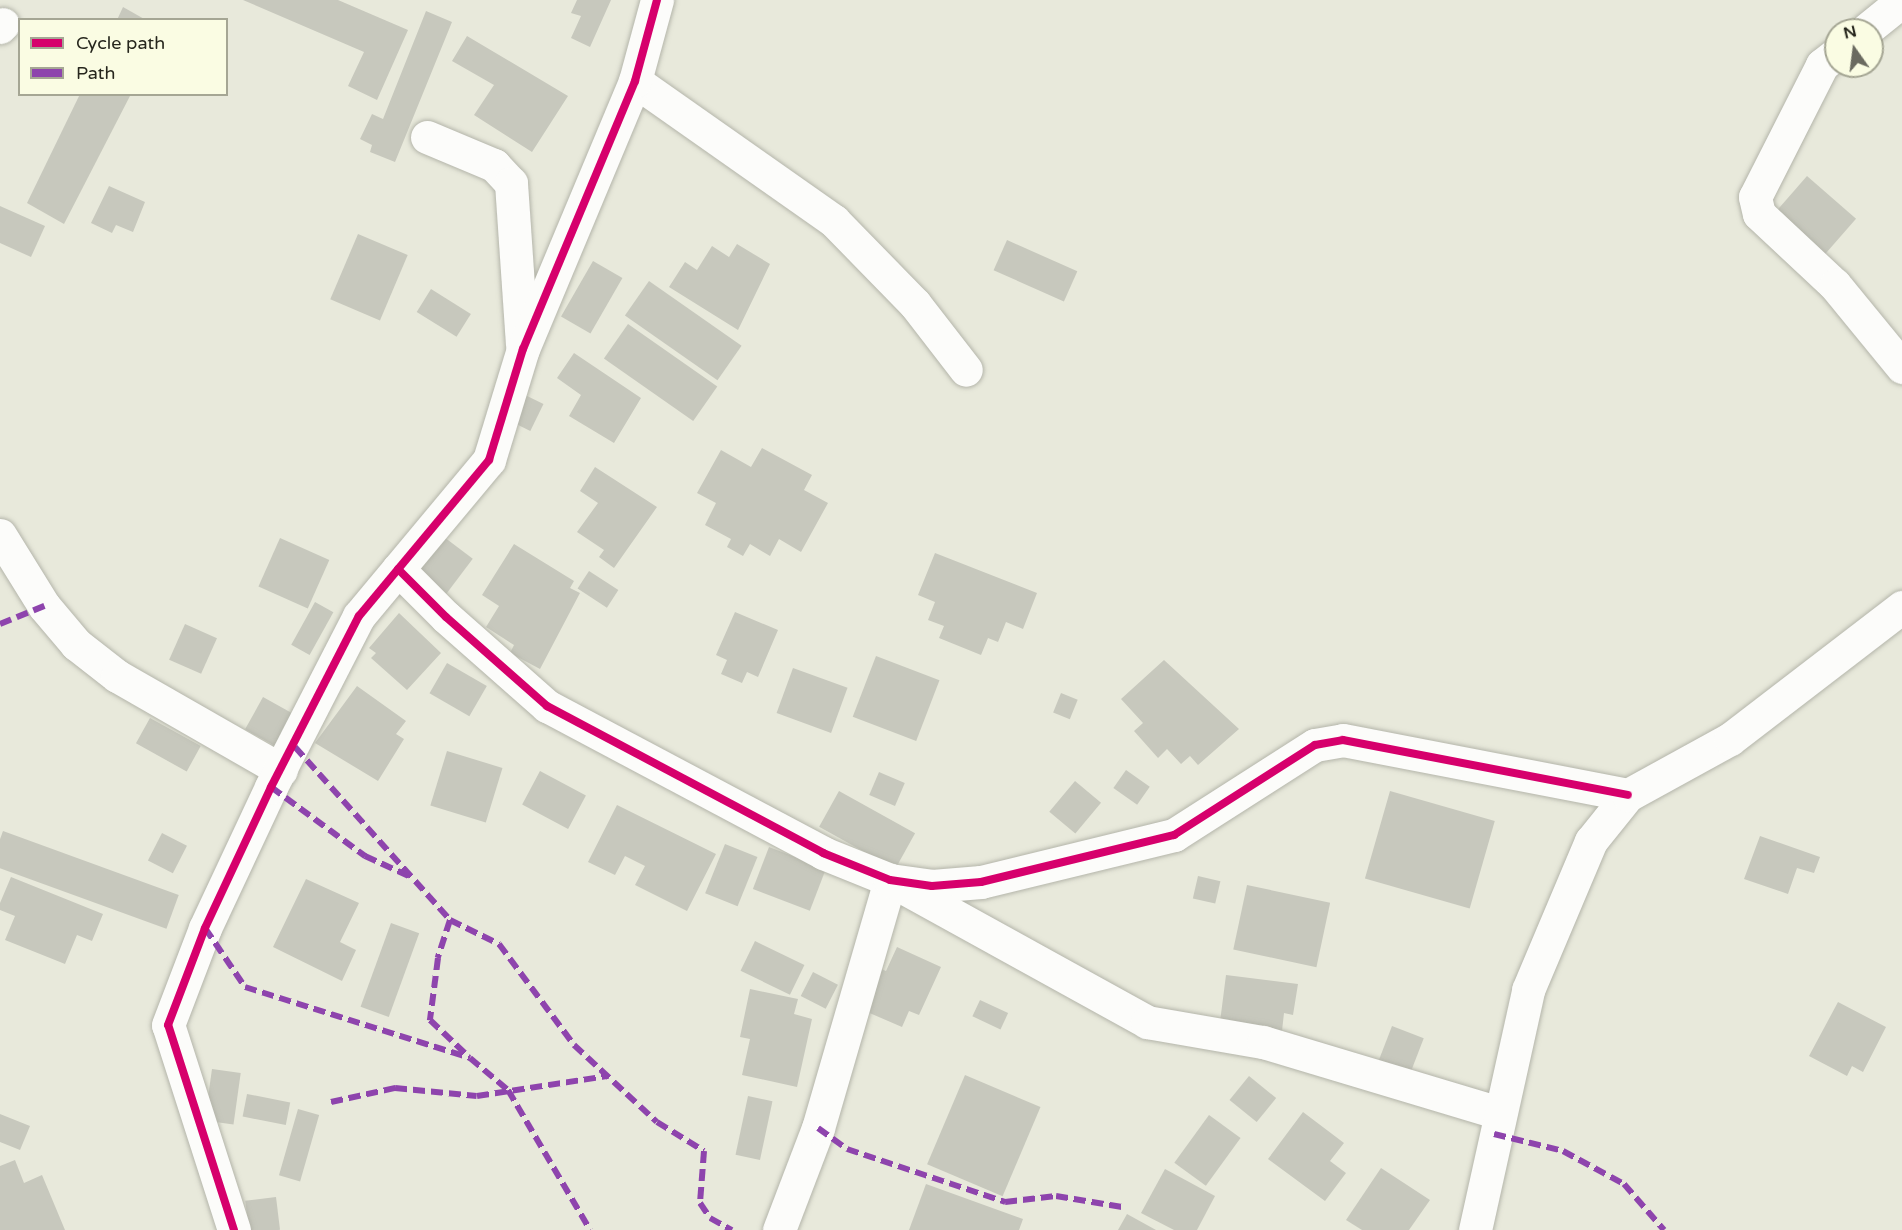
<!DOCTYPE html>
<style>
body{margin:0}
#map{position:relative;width:1902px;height:1230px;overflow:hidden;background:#e8e9db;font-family:"Varela Round",sans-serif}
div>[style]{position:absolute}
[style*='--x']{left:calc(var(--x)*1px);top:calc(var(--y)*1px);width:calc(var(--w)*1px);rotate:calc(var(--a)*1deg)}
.building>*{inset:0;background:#c7c8bd;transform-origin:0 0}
.roads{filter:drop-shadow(0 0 2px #b4b5aa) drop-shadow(0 0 2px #b4b5aa)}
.minor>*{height:33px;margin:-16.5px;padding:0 16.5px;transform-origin:16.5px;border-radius:16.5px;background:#fcfcfa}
.quiet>*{height:6px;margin-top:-3px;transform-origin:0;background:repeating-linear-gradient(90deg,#8e44ad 0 12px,transparent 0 18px)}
.cycleway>*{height:8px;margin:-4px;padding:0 4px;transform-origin:4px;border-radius:4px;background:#d6006c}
span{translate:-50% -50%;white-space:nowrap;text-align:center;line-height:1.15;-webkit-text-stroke:4.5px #fafce3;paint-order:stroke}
.legend{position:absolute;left:18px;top:18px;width:210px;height:78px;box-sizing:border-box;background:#fafce3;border:2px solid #a5a694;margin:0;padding:8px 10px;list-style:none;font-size:18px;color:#26261d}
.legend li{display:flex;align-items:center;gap:12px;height:30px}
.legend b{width:30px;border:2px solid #a5a694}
.north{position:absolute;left:1824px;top:18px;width:60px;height:60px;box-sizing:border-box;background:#fafce3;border:2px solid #a5a694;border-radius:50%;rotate:346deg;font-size:16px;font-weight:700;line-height:24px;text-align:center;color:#26261d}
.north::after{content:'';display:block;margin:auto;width:21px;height:27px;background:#6a6a60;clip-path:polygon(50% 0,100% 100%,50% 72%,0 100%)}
</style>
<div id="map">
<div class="building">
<i style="clip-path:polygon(243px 0,338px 0,408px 30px,377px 100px,348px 86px,364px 52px)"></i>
<i style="clip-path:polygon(577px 0,611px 0,590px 47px,571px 38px,581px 16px,571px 13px)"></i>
<i style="clip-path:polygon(123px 7px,146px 20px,117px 20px)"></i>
<i style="clip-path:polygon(426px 11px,452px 22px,395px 162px,370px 152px,372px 145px,360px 139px,372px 114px,383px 119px)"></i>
<i style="clip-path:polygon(467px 36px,568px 96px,532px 152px,474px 115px,494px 85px,452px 61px)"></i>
<i style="clip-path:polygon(80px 94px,131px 94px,64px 224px,27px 203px)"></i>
<i style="left:1807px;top:176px;width:65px;height:49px;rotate:41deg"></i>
<i style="clip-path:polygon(109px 186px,145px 202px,133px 232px,116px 225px,112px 233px,91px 223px)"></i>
<i style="clip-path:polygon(0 206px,45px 226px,31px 257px,0 243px)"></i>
<i style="left:358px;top:234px;width:54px;height:71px;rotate:23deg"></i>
<i style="left:1007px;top:240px;width:77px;height:33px;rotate:24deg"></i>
<i style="clip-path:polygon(737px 244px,770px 264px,738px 330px,669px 287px,685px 262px,697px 270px,712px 246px,729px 257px)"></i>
<i style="left:593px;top:261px;width:34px;height:64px;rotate:30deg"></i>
<i style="left:649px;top:281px;width:113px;height:42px;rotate:35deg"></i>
<i style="left:431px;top:289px;width:47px;height:27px;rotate:32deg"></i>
<i style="left:628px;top:324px;width:109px;height:42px;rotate:35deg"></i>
<i style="clip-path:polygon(574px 353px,641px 398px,614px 443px,569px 416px,581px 395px,557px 378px)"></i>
<i style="left:521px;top:393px;width:25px;height:30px;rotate:26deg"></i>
<i style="clip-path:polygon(762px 448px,812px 475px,804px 490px,828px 503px,801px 552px,779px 539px,770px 556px,750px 544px,743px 556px,727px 547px,731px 539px,705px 525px,716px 503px,697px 493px,721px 450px,751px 467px)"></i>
<i style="clip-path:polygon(595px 467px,657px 507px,614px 568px,599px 557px,604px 550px,577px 532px,598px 503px,580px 491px)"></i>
<i style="left:444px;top:537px;width:36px;height:52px;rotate:37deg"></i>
<i style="left:280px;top:538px;width:54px;height:53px;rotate:24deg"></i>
<i style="clip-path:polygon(514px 544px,574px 581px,570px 588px,580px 593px,540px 669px,510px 653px,514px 645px,486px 627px,499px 606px,482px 595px)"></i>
<i style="clip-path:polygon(935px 553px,1037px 593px,1023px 629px,1006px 622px,998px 642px,988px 638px,981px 655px,939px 638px,944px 626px,928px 620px,935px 602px,918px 595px)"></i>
<i style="left:589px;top:571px;width:35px;height:21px;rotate:33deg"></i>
<i style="left:315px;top:602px;width:21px;height:49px;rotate:29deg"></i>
<i style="clip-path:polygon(735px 612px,778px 630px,758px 677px,747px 672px,742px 683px,721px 674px,727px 660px,716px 655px)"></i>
<i style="clip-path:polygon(399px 613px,441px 653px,407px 690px,371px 658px,376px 653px,369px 648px)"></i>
<i style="left:185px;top:624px;width:35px;height:39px;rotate:24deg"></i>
<i style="left:876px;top:656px;width:68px;height:65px;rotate:21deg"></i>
<i style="clip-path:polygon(1164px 660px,1239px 729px,1198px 765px,1190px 756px,1181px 764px,1167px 749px,1158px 758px,1134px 731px,1143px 723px,1121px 699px)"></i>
<i style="left:447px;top:663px;width:46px;height:35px;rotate:30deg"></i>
<i style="left:793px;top:668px;width:58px;height:48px;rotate:20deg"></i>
<i style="clip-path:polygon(357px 686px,406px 721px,396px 734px,404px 739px,378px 781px,315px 743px)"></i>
<i style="left:1061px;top:693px;width:18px;height:21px;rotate:22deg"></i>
<i style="left:263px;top:697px;width:39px;height:37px;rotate:29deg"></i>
<i style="left:150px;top:718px;width:58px;height:29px;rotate:29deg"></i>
<i style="left:447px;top:751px;width:58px;height:57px;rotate:17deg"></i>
<i style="left:1126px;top:770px;width:29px;height:22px;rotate:35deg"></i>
<i style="left:540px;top:771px;width:52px;height:38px;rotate:28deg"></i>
<i style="left:879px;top:772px;width:28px;height:25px;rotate:23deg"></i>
<i style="left:1075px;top:781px;width:34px;height:40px;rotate:40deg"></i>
<i style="left:839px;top:791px;width:87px;height:41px;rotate:29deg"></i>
<i style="left:1390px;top:791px;width:109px;height:91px;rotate:16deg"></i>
<i style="clip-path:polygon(617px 805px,716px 854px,687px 911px,635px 885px,645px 866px,625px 856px,615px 875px,588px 862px)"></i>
<i style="left:3px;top:831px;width:187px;height:36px;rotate:20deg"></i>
<i style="left:162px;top:833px;width:28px;height:31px;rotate:27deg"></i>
<i style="clip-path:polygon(1760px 836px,1820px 857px,1814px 873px,1797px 868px,1788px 894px,1744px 879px)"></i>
<i style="left:725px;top:844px;width:35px;height:53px;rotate:22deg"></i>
<i style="left:769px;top:847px;width:61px;height:45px;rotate:21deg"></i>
<i style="left:1198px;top:876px;width:23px;height:23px;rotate:13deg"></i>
<i style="clip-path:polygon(11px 877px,103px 914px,92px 941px,77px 935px,65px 964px,5px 940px,15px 916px,0 910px,0 903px)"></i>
<i style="clip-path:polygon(306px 879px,359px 903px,340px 942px,356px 950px,342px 981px,273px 947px)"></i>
<i style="left:1247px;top:885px;width:85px;height:66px;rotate:12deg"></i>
<i style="left:391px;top:923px;width:30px;height:89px;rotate:20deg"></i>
<i style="left:755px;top:941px;width:55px;height:33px;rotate:26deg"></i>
<i style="clip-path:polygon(897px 947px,941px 967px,919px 1015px,909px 1011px,902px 1027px,858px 1008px,876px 967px,886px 971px)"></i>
<i style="left:813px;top:972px;width:28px;height:27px;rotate:27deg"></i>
<i style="clip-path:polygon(1226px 975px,1298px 984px,1293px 1015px,1284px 1013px,1282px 1031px,1220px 1022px)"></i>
<i style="clip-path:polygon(750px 989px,798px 999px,794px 1014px,812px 1019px,797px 1087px,742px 1075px,750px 1039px,740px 1037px)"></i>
<i style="left:980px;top:1000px;width:31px;height:18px;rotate:25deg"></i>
<i style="clip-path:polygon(1838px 1002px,1886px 1027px,1863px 1072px,1852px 1066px,1847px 1076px,1809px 1056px)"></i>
<i style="left:1392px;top:1026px;width:34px;height:40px;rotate:21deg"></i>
<i style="left:212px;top:1069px;width:29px;height:52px;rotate:8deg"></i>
<i style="left:965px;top:1075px;width:82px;height:97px;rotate:23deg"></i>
<i style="left:1249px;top:1076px;width:35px;height:31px;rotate:39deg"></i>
<i style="left:247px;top:1094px;width:44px;height:23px;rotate:11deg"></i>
<i style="left:748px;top:1096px;width:25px;height:60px;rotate:12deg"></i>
<i style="left:298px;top:1109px;width:22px;height:69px;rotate:16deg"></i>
<i style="clip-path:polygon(1303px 1112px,1344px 1143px,1330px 1161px,1346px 1173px,1325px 1201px,1268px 1159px)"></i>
<i style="clip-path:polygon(0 1114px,30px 1126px,20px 1150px,0 1142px)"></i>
<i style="left:1209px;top:1115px;width:39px;height:59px;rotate:36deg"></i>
<i style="clip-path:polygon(15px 1160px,24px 1183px,42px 1175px,65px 1230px,0 1230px,0 1166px)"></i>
<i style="clip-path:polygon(1381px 1168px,1430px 1200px,1409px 1230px,1362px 1230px,1346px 1220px)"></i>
<i style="clip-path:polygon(1165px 1169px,1215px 1196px,1197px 1230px,1174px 1230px,1141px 1213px)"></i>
<i style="clip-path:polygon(926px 1184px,1023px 1219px,1019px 1230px,909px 1230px)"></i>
<i style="left:276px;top:1197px;width:33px;height:31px;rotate:83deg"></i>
<i style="clip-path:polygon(1127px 1214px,1156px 1230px,1118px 1230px)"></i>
</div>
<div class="roads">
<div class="minor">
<i style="--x:0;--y:27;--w:4;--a:-45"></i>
<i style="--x:1866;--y:30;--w:46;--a:-38.9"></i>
<i style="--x:1836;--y:54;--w:18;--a:142"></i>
<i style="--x:1822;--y:65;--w:148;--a:116.9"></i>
<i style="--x:1755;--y:197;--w:17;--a:77"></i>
<i style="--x:1759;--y:214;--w:104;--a:43.1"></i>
<i style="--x:1835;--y:285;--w:106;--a:50.7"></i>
<i style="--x:635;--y:81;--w:243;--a:35.1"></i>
<i style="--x:834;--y:221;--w:116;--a:45.7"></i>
<i style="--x:915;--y:304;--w:83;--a:52.3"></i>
<i style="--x:427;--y:137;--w:73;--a:22.7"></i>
<i style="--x:494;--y:165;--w:25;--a:47"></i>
<i style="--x:511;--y:183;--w:161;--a:86.1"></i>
<i style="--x:0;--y:535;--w:84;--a:58.2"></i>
<i style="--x:44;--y:606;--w:50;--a:49.9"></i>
<i style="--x:76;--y:644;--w:52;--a:38"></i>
<i style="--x:117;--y:676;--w:189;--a:29.8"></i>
<i style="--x:398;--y:569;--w:68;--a:45"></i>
<i style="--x:446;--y:617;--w:135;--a:41.4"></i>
<i style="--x:547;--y:706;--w:313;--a:28"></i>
<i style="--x:823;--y:853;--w:72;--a:21.9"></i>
<i style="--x:890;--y:880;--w:42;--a:8.1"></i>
<i style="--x:932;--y:886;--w:49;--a:-4.7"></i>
<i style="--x:981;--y:882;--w:199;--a:-13.7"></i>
<i style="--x:1174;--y:835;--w:167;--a:-32.6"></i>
<i style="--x:1315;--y:745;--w:28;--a:-10"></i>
<i style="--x:1343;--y:740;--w:290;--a:10.9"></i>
<i style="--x:234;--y:1230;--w:215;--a:-107.8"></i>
<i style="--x:168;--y:1025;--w:104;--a:-69.1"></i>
<i style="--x:205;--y:928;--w:156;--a:-64.9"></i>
<i style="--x:271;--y:787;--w:192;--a:-62.8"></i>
<i style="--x:359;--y:616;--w:203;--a:-50.2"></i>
<i style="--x:489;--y:460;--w:116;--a:-73"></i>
<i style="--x:523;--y:349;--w:290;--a:-67.3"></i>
<i style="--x:635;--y:81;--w:84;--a:-74.8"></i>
<i style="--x:779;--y:1230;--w:109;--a:-69.1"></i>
<i style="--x:818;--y:1128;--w:258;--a:-73.8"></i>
<i style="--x:890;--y:880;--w:294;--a:28.9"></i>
<i style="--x:1147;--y:1022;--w:118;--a:9.8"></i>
<i style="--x:1263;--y:1042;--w:246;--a:16.7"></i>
<i style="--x:1475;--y:1230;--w:246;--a:-77.5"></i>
<i style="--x:1528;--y:990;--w:162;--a:-67.1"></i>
<i style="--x:1591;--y:841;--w:59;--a:-51.2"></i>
<i style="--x:1628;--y:795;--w:116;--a:-28.8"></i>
<i style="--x:1730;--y:739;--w:217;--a:-37.5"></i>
</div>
</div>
<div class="quiet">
<i style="--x:0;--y:624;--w:48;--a:-22.2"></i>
<i style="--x:295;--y:747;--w:232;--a:48.1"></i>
<i style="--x:450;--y:920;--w:55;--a:26.1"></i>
<i style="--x:499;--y:944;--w:126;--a:53.4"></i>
<i style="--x:574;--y:1045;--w:113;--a:42.9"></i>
<i style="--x:657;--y:1122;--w:55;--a:31.7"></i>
<i style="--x:704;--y:1151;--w:52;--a:94.4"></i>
<i style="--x:700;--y:1203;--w:18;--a:56"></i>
<i style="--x:710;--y:1218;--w:25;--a:29"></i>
<i style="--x:271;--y:787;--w:117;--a:36.3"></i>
<i style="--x:365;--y:856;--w:51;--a:24.5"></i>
<i style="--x:450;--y:920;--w:40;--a:108"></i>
<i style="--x:438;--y:958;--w:63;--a:97.4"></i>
<i style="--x:430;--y:1020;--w:54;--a:43.5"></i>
<i style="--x:205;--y:928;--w:71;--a:55.9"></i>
<i style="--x:245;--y:987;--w:236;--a:17.5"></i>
<i style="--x:470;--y:1058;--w:50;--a:40.1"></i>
<i style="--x:508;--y:1090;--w:162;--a:59.6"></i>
<i style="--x:331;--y:1102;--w:66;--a:-12.3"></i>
<i style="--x:395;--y:1088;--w:82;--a:5.6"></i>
<i style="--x:477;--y:1096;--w:133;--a:-8.7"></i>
<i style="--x:818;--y:1128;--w:36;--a:36"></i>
<i style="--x:847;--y:1149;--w:167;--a:18.5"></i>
<i style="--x:1005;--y:1202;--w:51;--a:-6.7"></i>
<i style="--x:1056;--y:1196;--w:67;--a:9.5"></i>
<i style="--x:1494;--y:1134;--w:71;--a:13.8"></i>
<i style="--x:1563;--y:1151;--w:69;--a:28.4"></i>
<i style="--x:1624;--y:1184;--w:61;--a:49"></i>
</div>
<div class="cycleway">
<i style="--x:398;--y:569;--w:68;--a:45"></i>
<i style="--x:446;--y:617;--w:135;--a:41.4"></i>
<i style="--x:547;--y:706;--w:313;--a:28"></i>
<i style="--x:823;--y:853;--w:72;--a:21.9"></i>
<i style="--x:890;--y:880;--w:42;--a:8.1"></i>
<i style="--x:932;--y:886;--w:49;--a:-4.7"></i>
<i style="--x:981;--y:882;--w:199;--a:-13.7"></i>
<i style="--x:1174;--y:835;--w:167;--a:-32.6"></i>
<i style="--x:1315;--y:745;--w:28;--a:-10"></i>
<i style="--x:1343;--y:740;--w:290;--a:10.9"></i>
<i style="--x:234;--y:1230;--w:215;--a:-107.8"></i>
<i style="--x:168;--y:1025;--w:104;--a:-69.1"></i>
<i style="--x:205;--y:928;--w:156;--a:-64.9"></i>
<i style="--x:271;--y:787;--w:192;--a:-62.8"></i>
<i style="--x:359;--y:616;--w:203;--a:-50.2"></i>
<i style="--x:489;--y:460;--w:116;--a:-73"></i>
<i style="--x:523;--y:349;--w:290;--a:-67.3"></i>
<i style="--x:635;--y:81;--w:84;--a:-74.8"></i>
</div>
<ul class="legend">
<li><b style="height:8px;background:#d6006c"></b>Cycle path</li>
<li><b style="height:8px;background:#8e44ad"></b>Path</li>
</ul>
<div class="north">N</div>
</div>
